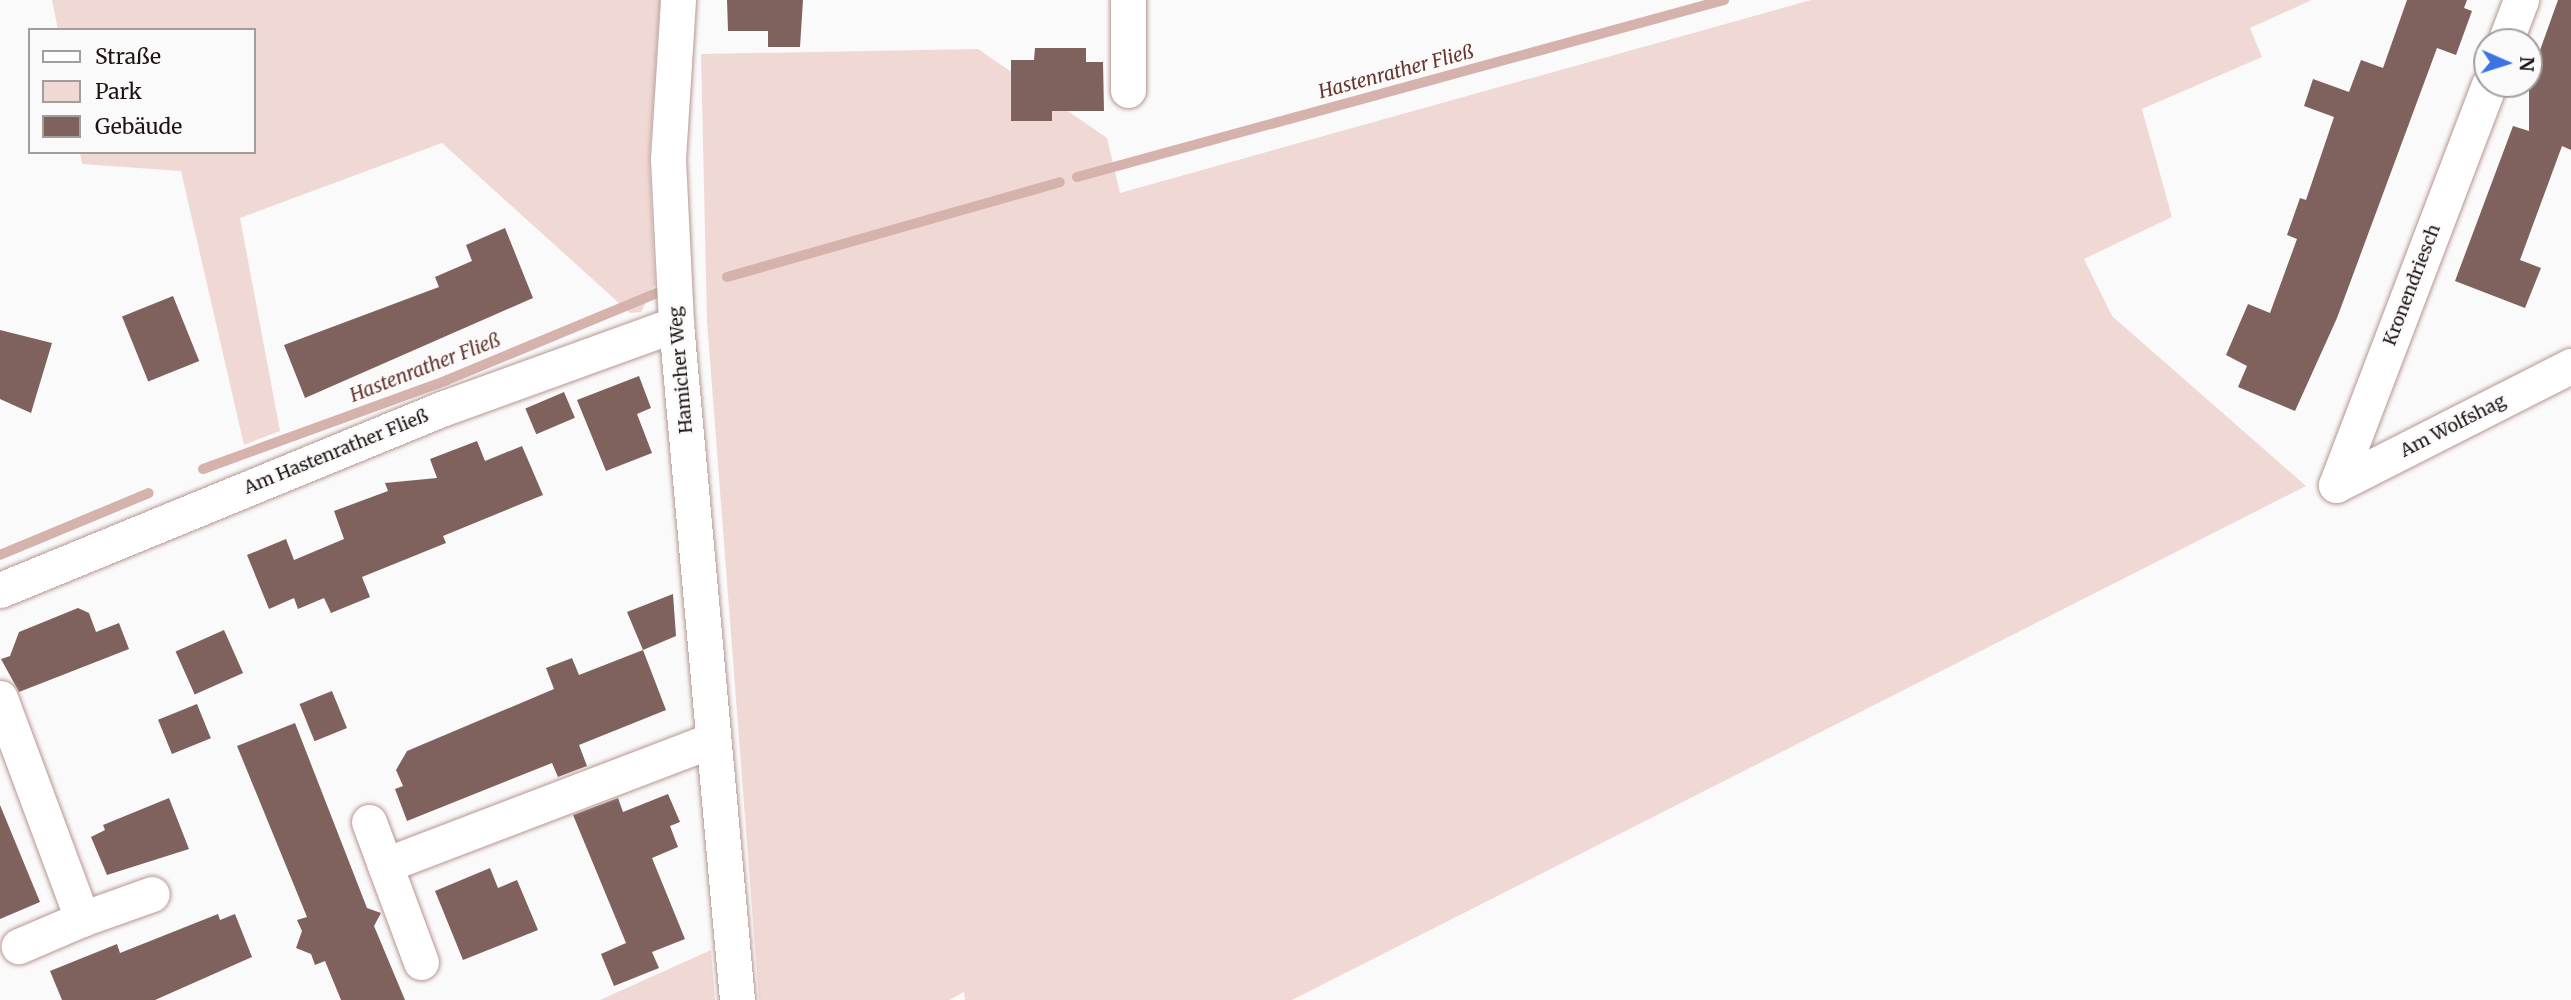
<!DOCTYPE html>
<meta charset="utf-8">
<style>
body{margin:0}
#map{position:relative;width:2571px;height:1000px;overflow:hidden;background:#fafafa;font-family:Merriweather,serif}
div>[style]{position:absolute}
[style*='--x']{left:calc(var(--x)*1px);top:calc(var(--y)*1px);width:calc(var(--w)*1px);rotate:calc(var(--a)*1deg)}
.green>*{inset:0;background:#f0d8d5}
.stream>*{height:10px;margin:-5px;padding:0 5px;transform-origin:5px;border-radius:5px;background:#d6b2ad}
.building>*{inset:0;background:#7f615d;transform-origin:0 0}
.roads{filter:drop-shadow(0 0 2px #b69691) drop-shadow(0 0 2px #b69691)}
.minor>*{height:35px;margin:-17.5px;padding:0 17.5px;transform-origin:17.5px;border-radius:17.5px;background:#fff}
span{translate:-50% -50%;white-space:nowrap;text-align:center;line-height:1.15;-webkit-text-stroke:5px #fafafa;paint-order:stroke}
.street-label{font-size:18px;color:#1f1412}
.water-label{font-size:19px;color:#66352e;font-style:italic}
.legend{position:absolute;left:28px;top:28px;width:228px;height:126px;box-sizing:border-box;background:#fafafa;border:2px solid #a29e9d;margin:0;padding:9px 12px;list-style:none;font-size:21px;color:#1f1412}
.legend li{display:flex;align-items:center;gap:14px;height:35px}
.legend b{width:35px;border:2px solid #a29e9d}
.north{position:absolute;left:2473px;top:28px;width:70px;height:70px;box-sizing:border-box;background:#fafafa;border:2px solid #a29e9d;border-radius:50%;rotate:93deg;font-size:19px;font-weight:700;line-height:28px;text-align:center;color:#1f1412}
.north::after{content:'';display:block;margin:auto;width:24px;height:32px;background:#3b73e2;clip-path:polygon(50% 0,100% 100%,50% 72%,0 100%)}
</style>
<div id="map">
<div class="green">
<i style="clip-path:polygon(52px 0,660px 0,649px 161px,655px 284px,641px 312px,630px 313px,442px 143px,240px 218px,280px 431px,244px 445px,181px 171px,82px 164px,80px 152px,254px 152px,254px 30px,58px 30px)"></i>
<i style="clip-path:polygon(1811px 0,2312px 0,2250px 28px,2262px 57px,2142px 109px,2172px 217px,2084px 259px,2112px 316px,2306px 486px,1292px 1000px,965px 1000px,964px 992px,949px 1000px,759px 1000px,707px 321px,701px 54px,978px 49px,1107px 138px,1120px 193px)"></i>
<i style="clip-path:polygon(711px 950px,715px 1000px,600px 1000px)"></i>
</div>
<div class="stream">
<i style="--x:1077;--y:177;--w:671;--a:-15.3"></i>
<i style="--x:727;--y:277;--w:346;--a:-15.9"></i>
<i style="--x:203;--y:469;--w:260;--a:-20"></i>
<i style="--x:447;--y:380;--w:227;--a:-22.5"></i>
<i style="--x:0;--y:555;--w:161;--a:-22.6"></i>
</div>
<div class="building">
<i style="clip-path:polygon(727px 0,803px 0,800px 47px,768px 47px,768px 31px,728px 31px)"></i>
<i style="clip-path:polygon(2407px 0,2467px 0,2464px 8px,2472px 11px,2456px 55px,2437px 48px,2337px 318px,2295px 411px,2238px 387px,2247px 366px,2226px 355px,2248px 304px,2270px 313px,2297px 239px,2287px 235px,2300px 198px,2306px 200px,2334px 117px,2304px 106px,2313px 79px,2349px 92px,2361px 60px,2383px 68px)"></i>
<i style="clip-path:polygon(2558px 0,2571px 0,2571px 150px,2562px 146px,2520px 260px,2541px 268px,2525px 308px,2455px 281px,2513px 126px,2529px 131px,2529px 81px)"></i>
<i style="clip-path:polygon(1035px 48px,1086px 48px,1086px 62px,1103px 62px,1104px 111px,1052px 111px,1052px 121px,1011px 121px,1011px 60px,1034px 60px)"></i>
<i style="clip-path:polygon(505px 228px,533px 298px,305px 398px,284px 345px,439px 287px,435px 277px,472px 261px,466px 245px)"></i>
<i style="left:173px;top:296px;width:70px;height:55px;rotate:68deg"></i>
<i style="clip-path:polygon(0 330px,52px 343px,31px 413px,0 399px)"></i>
<i style="clip-path:polygon(639px 376px,651px 408px,637px 414px,652px 453px,606px 471px,577px 400px)"></i>
<i style="left:564px;top:392px;width:28px;height:42px;rotate:67deg"></i>
<i style="clip-path:polygon(477px 441px,485px 461px,522px 446px,543px 495px,443px 536px,446px 543px,362px 577px,370px 597px,331px 613px,324px 598px,298px 609px,294px 598px,269px 609px,247px 555px,286px 539px,294px 560px,344px 539px,334px 511px,388px 491px,385px 483px,437px 478px,430px 459px)"></i>
<i style="clip-path:polygon(673px 594px,676px 636px,643px 650px,627px 612px)"></i>
<i style="clip-path:polygon(78px 608px,89px 613px,96px 632px,119px 623px,129px 649px,19px 692px,1px 659px,10px 656px,19px 632px)"></i>
<i style="left:224px;top:630px;width:47px;height:53px;rotate:66deg"></i>
<i style="clip-path:polygon(643px 650px,666px 710px,579px 745px,587px 766px,558px 777px,552px 763px,407px 821px,395px 789px,403px 786px,396px 770px,407px 751px,554px 689px,546px 668px,572px 658px,579px 675px)"></i>
<i style="left:332px;top:691px;width:40px;height:35px;rotate:68deg"></i>
<i style="left:197px;top:704px;width:37px;height:42px;rotate:68deg"></i>
<i style="clip-path:polygon(295px 723px,367px 908px,381px 913px,374px 926px,405px 1000px,341px 1000px,325px 961px,315px 965px,311px 954px,296px 948px,302px 931px,297px 920px,307px 917px,237px 746px)"></i>
<i style="clip-path:polygon(668px 794px,680px 822px,670px 826px,678px 847px,652px 858px,685px 939px,652px 952px,659px 968px,614px 986px,601px 954px,626px 943px,573px 815px,618px 798px,623px 812px)"></i>
<i style="clip-path:polygon(169px 798px,189px 849px,107px 875px,91px 837px,105px 830px,103px 825px)"></i>
<i style="clip-path:polygon(0 805px,40px 902px,0 919px)"></i>
<i style="clip-path:polygon(490px 868px,498px 888px,517px 880px,538px 930px,463px 960px,435px 891px)"></i>
<i style="clip-path:polygon(218px 914px,220px 920px,235px 914px,252px 957px,155px 1000px,62px 1000px,50px 971px,117px 944px,120px 953px)"></i>
</div>
<div class="roads">
<div class="minor">
<i style="--x:678;--y:0;--w:159;--a:93.6"></i>
<i style="--x:668;--y:159;--w:165;--a:87.2"></i>
<i style="--x:676;--y:324;--w:679;--a:84.84"></i>
<i style="--x:2505;--y:42;--w:45;--a:-69.1"></i>
<i style="--x:1128;--y:90;--w:90;--a:-90"></i>
<i style="--x:2336;--y:485;--w:429;--a:-69.1"></i>
<i style="--x:2336;--y:485;--w:263;--a:-26.9"></i>
<i style="--x:0;--y:590;--w:480;--a:-22.3"></i>
<i style="--x:444;--y:408;--w:247;--a:-19.9"></i>
<i style="--x:0;--y:698;--w:236;--a:69.6"></i>
<i style="--x:82;--y:919;--w:69;--a:156.8"></i>
<i style="--x:369;--y:822;--w:46;--a:69.6"></i>
<i style="--x:82;--y:919;--w:74;--a:-19.7"></i>
<i style="--x:421;--y:962;--w:103;--a:-110.4"></i>
<i style="--x:385;--y:865;--w:350;--a:-20.9"></i>
</div>
</div>
<div class="street-label">
<span style="left:2412px;top:285px;rotate:-69deg">Kronendriesch</span>
<span style="left:681px;top:370px;rotate:-95deg">Hamicher Weg</span>
<span style="left:2453px;top:426px;rotate:-27deg">Am Wolfshag</span>
<span style="left:336px;top:452px;rotate:-22deg">Am Hastenrather Fließ</span>
</div>
<div class="water-label">
<span style="left:1396px;top:72px;rotate:-15deg">Hastenrather Fließ</span>
<span style="left:425px;top:368px;rotate:-21deg">Hastenrather Fließ</span>
</div>
<ul class="legend">
<li><b style="height:9px;background:#fff"></b>Straße</li>
<li><b style="height:19px;background:#f0d8d5"></b>Park</li>
<li><b style="height:19px;background:#7f615d"></b>Gebäude</li>
</ul>
<div class="north">N</div>
</div>
